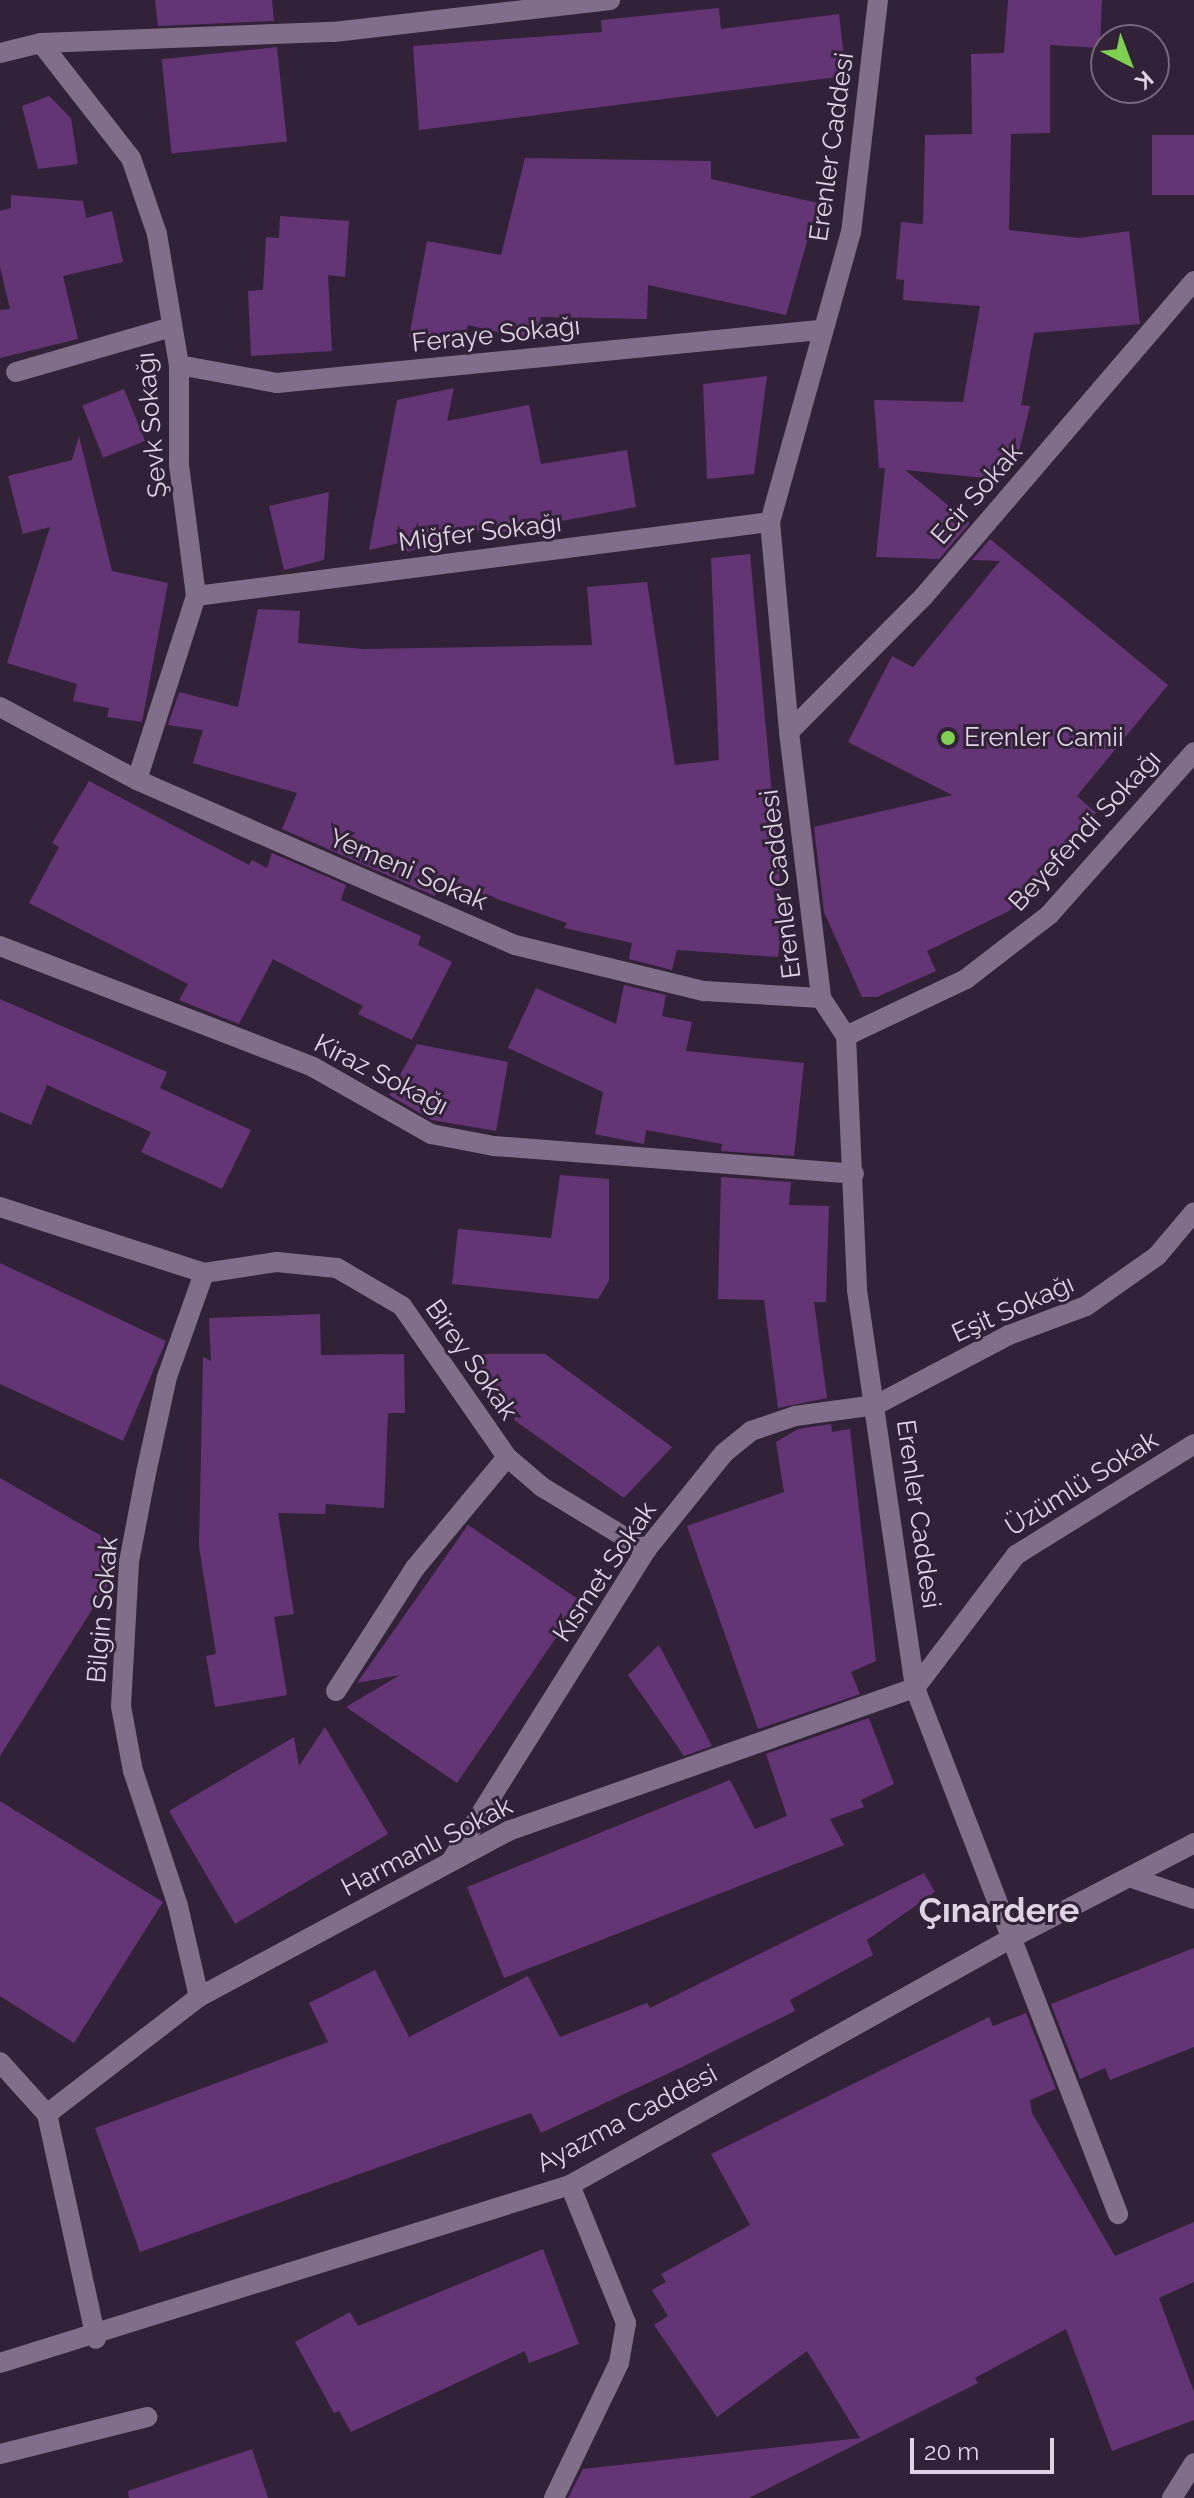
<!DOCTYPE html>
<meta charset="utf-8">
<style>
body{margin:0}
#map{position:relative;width:1194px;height:2498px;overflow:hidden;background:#322238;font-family:Raleway,sans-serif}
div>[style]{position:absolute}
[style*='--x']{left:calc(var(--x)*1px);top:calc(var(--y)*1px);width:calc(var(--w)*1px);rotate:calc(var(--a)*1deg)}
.building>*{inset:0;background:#633575;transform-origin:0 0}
.minor>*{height:20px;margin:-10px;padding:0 10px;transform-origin:10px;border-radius:10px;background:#816e88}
.dots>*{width:22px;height:22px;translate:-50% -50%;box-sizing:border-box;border:4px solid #322238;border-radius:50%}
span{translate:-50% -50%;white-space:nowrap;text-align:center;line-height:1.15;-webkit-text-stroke:6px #322238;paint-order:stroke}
.street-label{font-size:26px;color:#ded4e3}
.poi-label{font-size:26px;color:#ded4e3}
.left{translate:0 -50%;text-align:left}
.district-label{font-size:34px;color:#ded4e3;font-weight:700}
.north{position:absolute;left:1090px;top:24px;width:80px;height:80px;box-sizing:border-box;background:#322238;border:2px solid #77697c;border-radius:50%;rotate:138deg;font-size:22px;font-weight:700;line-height:32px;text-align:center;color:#ded4e3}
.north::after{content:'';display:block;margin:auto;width:28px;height:36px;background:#7fd052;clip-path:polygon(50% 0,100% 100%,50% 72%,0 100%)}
.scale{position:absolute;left:910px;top:2438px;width:144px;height:36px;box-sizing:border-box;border:4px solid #ded4e3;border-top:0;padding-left:10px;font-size:24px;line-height:28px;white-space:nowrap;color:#ded4e3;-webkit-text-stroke:6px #322238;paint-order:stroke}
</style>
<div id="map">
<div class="building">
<i style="clip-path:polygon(155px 0,272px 0,274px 21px,158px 26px)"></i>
<i style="clip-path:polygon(1008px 0,1102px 0,1100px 48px,1050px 45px,1050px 133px,1011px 134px,1009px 230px,1079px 238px,1129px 231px,1140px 324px,1034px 333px,1021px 405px,1030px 406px,1016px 464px,999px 463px,995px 479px,905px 470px,970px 523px,939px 559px,876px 557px,885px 468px,879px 468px,874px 400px,963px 402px,980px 306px,903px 300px,904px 280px,896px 279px,901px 222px,923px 224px,925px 135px,972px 134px,971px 54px,1004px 53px)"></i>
<i style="clip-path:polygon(719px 8px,721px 29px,839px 14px,846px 76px,419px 130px,413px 46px,602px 32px,601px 20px)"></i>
<i style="left:277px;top:47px;width:95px;height:116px;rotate:84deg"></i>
<i style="clip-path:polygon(49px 96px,71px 118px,78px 164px,38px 169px,22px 106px)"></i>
<i style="left:1194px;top:135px;width:60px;height:42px;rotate:90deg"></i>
<i style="clip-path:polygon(525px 158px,711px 161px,711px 179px,818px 203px,786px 315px,648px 285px,647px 319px,541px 317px,535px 341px,468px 325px,463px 348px,409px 337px,427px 241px,501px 255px)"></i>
<i style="clip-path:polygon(11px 195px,83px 201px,86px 218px,112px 211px,123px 262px,63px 276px,78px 339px,0 358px,0 310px,10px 309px,0 267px,0 211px,11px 208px)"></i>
<i style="clip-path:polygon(280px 216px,349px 221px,345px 277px,328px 275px,332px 351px,251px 356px,248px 291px,263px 290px,266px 237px,279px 238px)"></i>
<i style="clip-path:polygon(767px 376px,754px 474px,707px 479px,703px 384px)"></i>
<i style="clip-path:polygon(454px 388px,447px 421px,529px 405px,541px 464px,627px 450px,636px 507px,499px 533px,498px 525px,407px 552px,404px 542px,369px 550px,397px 400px)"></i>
<i style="left:124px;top:389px;width:56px;height:45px;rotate:68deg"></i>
<i style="clip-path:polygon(79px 436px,112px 571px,168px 583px,142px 722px,107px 717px,109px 708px,73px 701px,77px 684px,7px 663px,50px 527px,23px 534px,8px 476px,72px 460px)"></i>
<i style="clip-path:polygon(329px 492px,324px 560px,284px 570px,269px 506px)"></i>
<i style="clip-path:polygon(990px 539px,1168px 685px,1077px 796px,1096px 813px,1009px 911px,927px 951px,936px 971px,877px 997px,862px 997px,824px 912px,814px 827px,952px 795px,848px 742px,892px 656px,913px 667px,1000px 561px,972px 560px)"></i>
<i style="clip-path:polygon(750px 554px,783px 915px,778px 957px,677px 950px,672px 970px,629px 959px,632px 943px,564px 928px,567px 923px,441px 880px,435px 896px,282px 829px,297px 793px,193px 763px,203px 730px,168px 725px,179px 692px,238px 707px,258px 609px,300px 611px,298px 643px,363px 649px,592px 645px,587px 587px,647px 582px,675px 765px,719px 760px,711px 558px)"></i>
<i style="clip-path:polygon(89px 781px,249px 865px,252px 860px,267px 868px,272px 853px,346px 885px,341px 900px,421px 936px,418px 945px,452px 962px,412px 1040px,358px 1014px,363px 1006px,273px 959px,239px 1024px,179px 1000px,188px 984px,29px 903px,59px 847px,52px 843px)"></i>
<i style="clip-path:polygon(624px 985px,666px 995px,662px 1016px,692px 1022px,686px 1051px,804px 1063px,794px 1156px,721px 1151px,722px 1144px,646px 1130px,644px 1144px,595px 1134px,603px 1092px,508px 1048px,536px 988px,616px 1024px)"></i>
<i style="clip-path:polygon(0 999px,167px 1072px,160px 1088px,251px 1130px,222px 1189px,141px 1152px,151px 1132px,47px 1085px,31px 1125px,0 1112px)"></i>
<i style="clip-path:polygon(417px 1044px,508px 1062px,496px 1131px,432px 1120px,389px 1095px)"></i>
<i style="clip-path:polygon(560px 1175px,609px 1179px,609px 1281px,598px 1299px,452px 1284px,458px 1229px,551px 1238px)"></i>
<i style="clip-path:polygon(721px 1177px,791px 1182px,789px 1205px,829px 1206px,826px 1302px,814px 1302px,827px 1398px,778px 1408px,764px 1300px,718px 1299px)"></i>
<i style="clip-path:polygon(0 1263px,166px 1341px,123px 1441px,0 1384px)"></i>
<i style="clip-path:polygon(320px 1314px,321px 1355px,404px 1354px,405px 1413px,388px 1413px,384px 1508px,326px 1504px,325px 1514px,278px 1513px,294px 1614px,274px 1617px,287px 1695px,215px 1707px,206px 1656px,216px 1654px,199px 1546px,203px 1357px,211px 1361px,209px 1318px)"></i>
<i style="clip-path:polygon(470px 1354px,545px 1354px,672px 1447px,624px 1498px,514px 1420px,517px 1413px)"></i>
<i style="clip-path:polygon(831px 1424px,832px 1432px,850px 1429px,876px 1661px,851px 1672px,860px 1694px,758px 1729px,687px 1526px,784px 1492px,776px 1442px,798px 1429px)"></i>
<i style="clip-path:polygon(0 1478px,119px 1546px,115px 1573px,0 1756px)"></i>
<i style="clip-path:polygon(468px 1525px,581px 1601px,457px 1783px,346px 1707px,400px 1675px,357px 1683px)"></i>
<i style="clip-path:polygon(659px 1645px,712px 1746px,684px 1756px,628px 1675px)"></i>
<i style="clip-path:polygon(869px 1718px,894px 1784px,861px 1800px,864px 1807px,830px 1819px,844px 1845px,504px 1978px,467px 1887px,730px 1780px,755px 1829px,787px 1816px,766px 1754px)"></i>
<i style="clip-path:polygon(325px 1727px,388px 1834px,235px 1924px,169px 1811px,294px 1737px,299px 1766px)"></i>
<i style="clip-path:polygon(0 1801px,163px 1902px,74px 2043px,0 1996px)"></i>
<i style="clip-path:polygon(924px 1873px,935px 1892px,867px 1940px,873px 1955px,790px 2000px,795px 2011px,684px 2066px,541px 2133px,531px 2113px,140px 2252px,95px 2128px,328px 2042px,309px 2003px,375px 1970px,409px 2037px,528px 1976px,560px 2037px,647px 2003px,650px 2008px)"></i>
<i style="clip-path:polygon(1194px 1948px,1194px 2047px,1110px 2080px,1105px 2068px,1080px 2079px,1051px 2004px)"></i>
<i style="clip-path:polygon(1026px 2013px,1056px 2089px,1030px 2100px,1032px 2113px,1115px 2256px,1194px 2222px,1194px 2282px,1159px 2298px,1194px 2392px,1194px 2420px,1112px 2451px,1066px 2329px,975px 2378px,978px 2383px,749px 2498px,568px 2498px,583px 2469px,860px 2438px,807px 2351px,717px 2417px,654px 2325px,668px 2316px,652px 2290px,666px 2282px,661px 2274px,750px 2225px,711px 2154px,989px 2017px,993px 2026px)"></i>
<i style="clip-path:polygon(543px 2249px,579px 2344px,529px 2363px,525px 2351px,351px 2432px,339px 2411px,334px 2413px,295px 2342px,350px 2312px,358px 2326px)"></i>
<i style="clip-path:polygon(252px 2449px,268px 2498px,129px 2498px,128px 2491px)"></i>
</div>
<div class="minor">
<i style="--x:878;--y:0;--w:234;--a:96.6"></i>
<i style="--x:851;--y:232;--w:301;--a:105.6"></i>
<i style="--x:770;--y:522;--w:211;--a:84.8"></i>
<i style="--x:789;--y:732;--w:268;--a:83.1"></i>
<i style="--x:821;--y:998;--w:45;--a:56.7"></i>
<i style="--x:846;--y:1036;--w:254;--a:87.5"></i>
<i style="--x:857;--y:1290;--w:402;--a:81.7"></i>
<i style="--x:915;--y:1688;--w:564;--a:68.9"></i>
<i style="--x:41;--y:43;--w:146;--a:52"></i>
<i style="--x:131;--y:158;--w:80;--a:71.1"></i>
<i style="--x:157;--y:234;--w:133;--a:80.5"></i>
<i style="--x:179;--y:365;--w:100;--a:90"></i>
<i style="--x:179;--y:465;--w:132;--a:82.6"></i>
<i style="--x:196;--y:596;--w:193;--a:107.8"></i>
<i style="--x:0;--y:53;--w:42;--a:-13.7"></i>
<i style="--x:41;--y:43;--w:293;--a:-2.2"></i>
<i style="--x:334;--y:32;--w:278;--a:-6.6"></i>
<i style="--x:179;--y:365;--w:100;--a:10.4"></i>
<i style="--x:277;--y:383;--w:545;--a:-5.58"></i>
<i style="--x:16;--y:372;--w:158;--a:-16.1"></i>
<i style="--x:196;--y:596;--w:579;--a:-7.35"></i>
<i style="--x:0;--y:707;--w:155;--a:28.1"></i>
<i style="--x:137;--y:780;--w:412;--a:23.6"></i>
<i style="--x:515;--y:945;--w:195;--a:13.7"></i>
<i style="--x:704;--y:991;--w:117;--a:3.4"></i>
<i style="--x:789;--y:732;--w:192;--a:-45.2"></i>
<i style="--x:924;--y:596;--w:415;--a:-49.4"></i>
<i style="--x:0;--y:946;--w:336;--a:21.1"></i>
<i style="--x:313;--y:1067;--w:136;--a:29.6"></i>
<i style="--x:431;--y:1134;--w:64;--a:10.8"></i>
<i style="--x:494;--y:1146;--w:361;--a:4.4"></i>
<i style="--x:846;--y:1036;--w:133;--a:-25.4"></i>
<i style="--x:966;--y:979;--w:105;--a:-37.6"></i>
<i style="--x:1049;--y:915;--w:218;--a:-48.3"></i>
<i style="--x:0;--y:1207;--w:214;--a:17.9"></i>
<i style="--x:204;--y:1273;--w:74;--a:-8.6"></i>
<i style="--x:277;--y:1262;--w:60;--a:5.7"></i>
<i style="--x:337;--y:1268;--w:75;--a:30.3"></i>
<i style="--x:402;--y:1306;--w:184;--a:55.2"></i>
<i style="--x:507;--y:1457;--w:46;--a:40.6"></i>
<i style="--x:542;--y:1487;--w:122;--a:31.2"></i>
<i style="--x:336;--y:1691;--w:146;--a:-57.3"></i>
<i style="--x:415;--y:1568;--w:144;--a:-50.3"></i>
<i style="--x:451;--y:1861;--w:367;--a:-57.9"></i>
<i style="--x:646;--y:1550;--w:124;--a:-51.2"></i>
<i style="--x:724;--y:1453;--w:35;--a:-39"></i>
<i style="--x:751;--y:1431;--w:46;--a:-18.8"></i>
<i style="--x:795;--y:1416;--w:82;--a:-7.7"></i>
<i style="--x:876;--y:1405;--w:150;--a:-27.8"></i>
<i style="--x:1009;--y:1335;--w:82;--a:-20.6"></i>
<i style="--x:1086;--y:1306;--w:87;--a:-35.2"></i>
<i style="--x:1157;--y:1256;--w:57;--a:-49.9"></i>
<i style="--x:1132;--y:1878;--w:65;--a:18.7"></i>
<i style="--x:199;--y:1997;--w:93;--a:-103"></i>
<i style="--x:178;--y:1906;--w:142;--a:-108.4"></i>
<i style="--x:133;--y:1771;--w:66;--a:-100.5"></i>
<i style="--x:121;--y:1706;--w:144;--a:-86.8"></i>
<i style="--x:129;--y:1562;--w:91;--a:-79.2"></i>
<i style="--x:146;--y:1473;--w:98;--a:-77.7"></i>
<i style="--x:167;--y:1377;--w:110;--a:-70.4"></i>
<i style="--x:0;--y:2062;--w:70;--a:47.9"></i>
<i style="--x:47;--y:2114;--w:230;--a:77.7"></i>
<i style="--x:47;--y:2114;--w:192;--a:-37.6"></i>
<i style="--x:199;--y:1997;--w:351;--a:-28.2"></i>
<i style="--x:508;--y:1831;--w:431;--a:-19.4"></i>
<i style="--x:915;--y:1688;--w:167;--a:-52.8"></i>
<i style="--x:1016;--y:1555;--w:210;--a:-31.9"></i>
<i style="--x:0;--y:2363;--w:597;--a:-17.34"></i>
<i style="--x:570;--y:2185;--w:502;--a:-29.22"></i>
<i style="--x:1008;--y:1940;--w:210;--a:-27.5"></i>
<i style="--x:0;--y:2454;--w:152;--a:-14.1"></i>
<i style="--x:554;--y:2498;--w:150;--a:-64.3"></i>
<i style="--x:619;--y:2363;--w:41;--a:-80.1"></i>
<i style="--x:626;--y:2323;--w:149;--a:-112.1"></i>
<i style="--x:1172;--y:2498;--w:41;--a:-57.8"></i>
</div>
<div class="dots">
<i style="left:948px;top:738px;background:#7fd052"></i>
</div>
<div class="street-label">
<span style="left:832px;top:147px;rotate:-82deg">Erenler Caddesi</span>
<span style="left:496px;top:335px;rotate:-6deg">Feraye Sokağı</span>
<span style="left:152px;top:425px;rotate:-95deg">Şevk Sokağı</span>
<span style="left:977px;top:494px;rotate:-49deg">Ecir Sokak</span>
<span style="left:480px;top:533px;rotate:-7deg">Miğfer Sokağı</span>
<span style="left:1085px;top:831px;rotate:-47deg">Beyefendi Sokağı</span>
<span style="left:408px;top:870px;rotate:23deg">Yemeni Sokak</span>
<span style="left:781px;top:884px;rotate:-97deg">Erenler Caddesi</span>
<span style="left:381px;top:1075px;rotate:27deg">Kiraz Sokağı</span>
<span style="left:1013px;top:1309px;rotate:-24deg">Eşit Sokağı</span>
<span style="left:471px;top:1360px;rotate:55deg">Birey Sokak</span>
<span style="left:1082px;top:1484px;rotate:-32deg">Üzümlü Sokak</span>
<span style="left:918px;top:1514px;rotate:82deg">Erenler Caddesi</span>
<span style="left:605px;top:1572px;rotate:-56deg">Kısmet Sokak</span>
<span style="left:103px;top:1610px;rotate:-85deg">Bilgin Sokak</span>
<span style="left:427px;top:1847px;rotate:-27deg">Harmanlı Sokak</span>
<span style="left:627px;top:2119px;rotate:-28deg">Ayazma Caddesi</span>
</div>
<div class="poi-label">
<span class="left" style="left:964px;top:738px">Erenler Camii</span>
</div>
<div class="district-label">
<span style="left:999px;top:1911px">Çınardere</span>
</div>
<div class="north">K</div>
<div class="scale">20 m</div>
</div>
